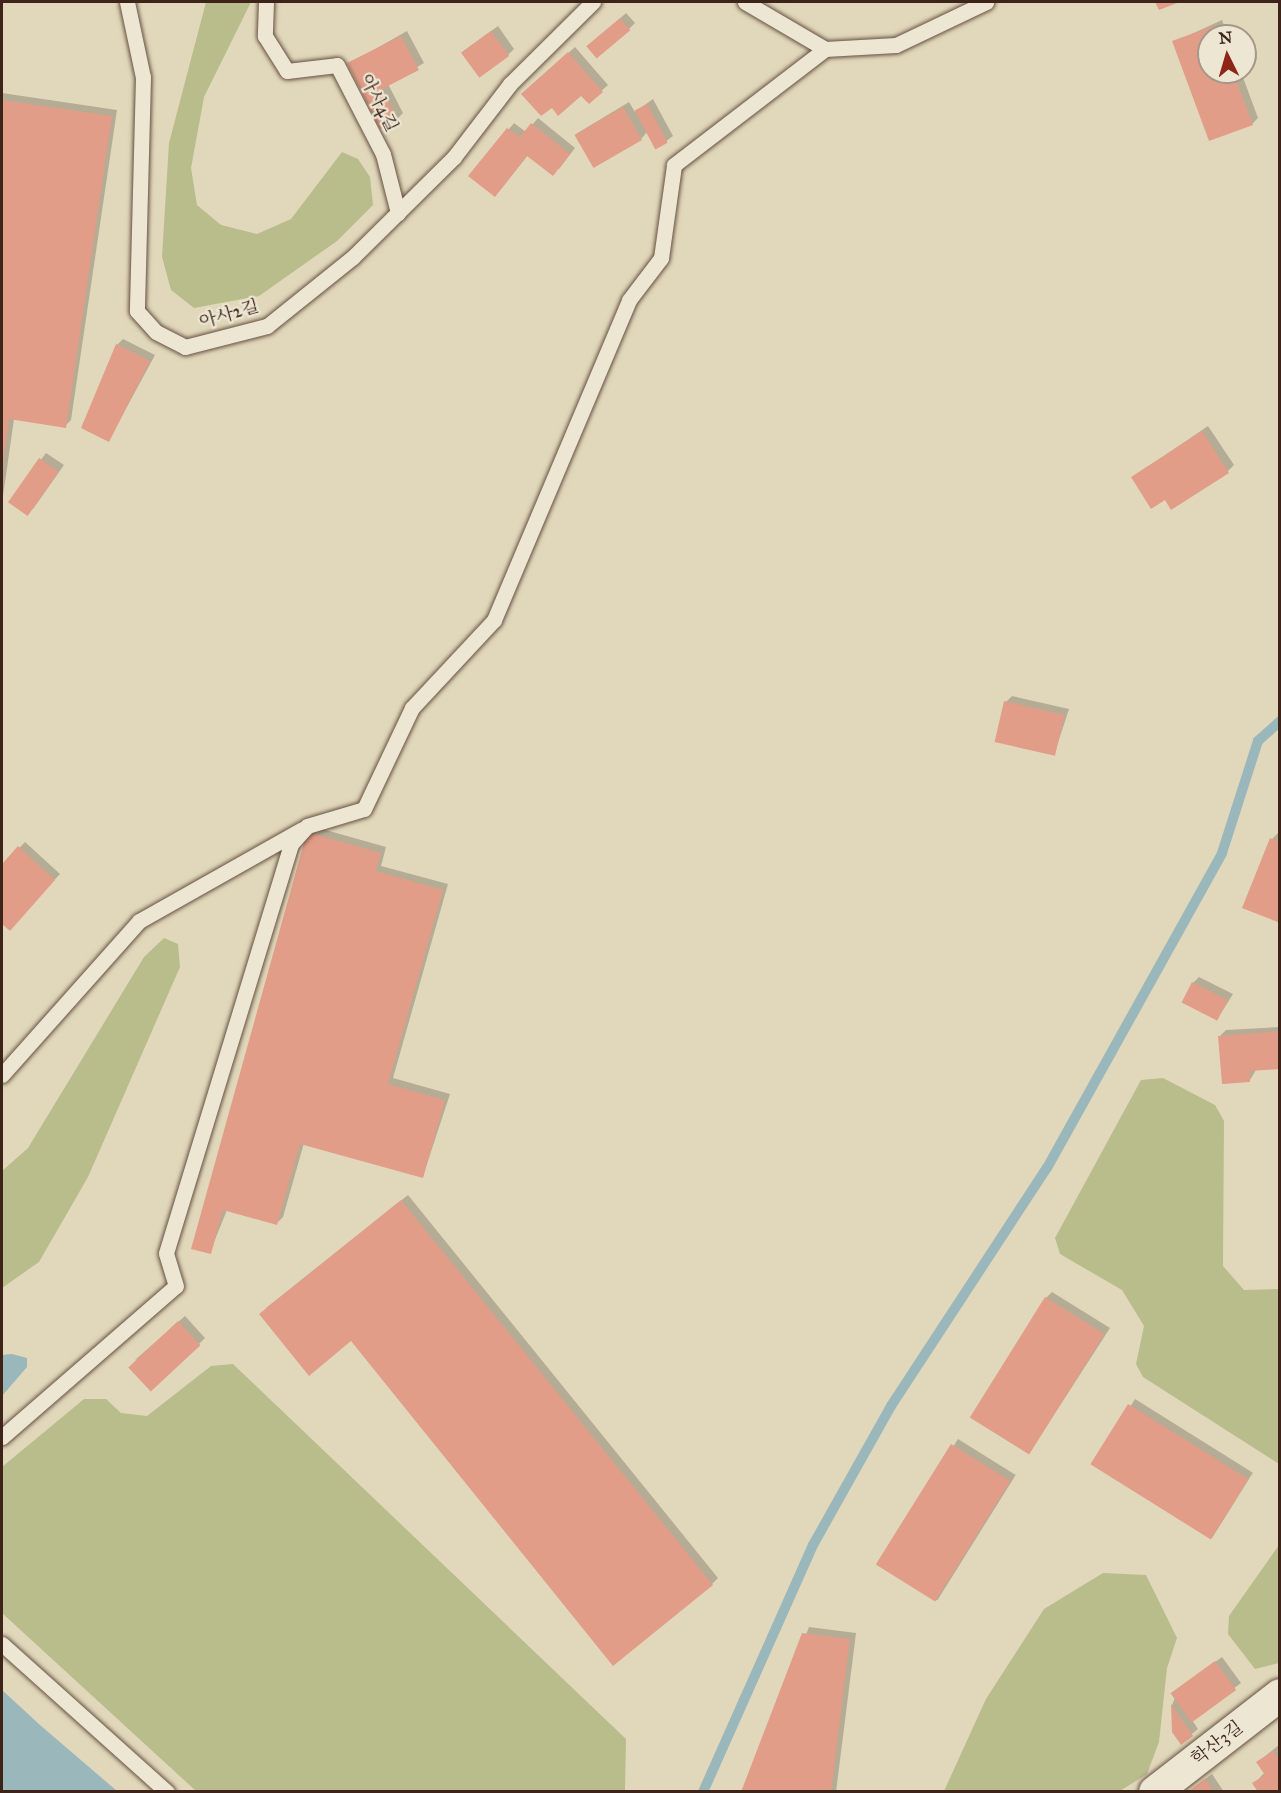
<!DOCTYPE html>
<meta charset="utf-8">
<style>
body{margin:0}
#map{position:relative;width:1281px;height:1793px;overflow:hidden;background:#e1d8bb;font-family:"IM FELL Great Primer","Noto Serif KR",serif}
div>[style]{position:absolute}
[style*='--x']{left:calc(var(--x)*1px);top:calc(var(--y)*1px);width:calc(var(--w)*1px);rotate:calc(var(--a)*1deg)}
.green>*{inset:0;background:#b9bc8b}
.water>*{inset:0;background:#9ab7bb}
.shadow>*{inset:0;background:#0003;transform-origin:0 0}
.stream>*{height:10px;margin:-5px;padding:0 5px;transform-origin:5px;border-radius:5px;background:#9ab7bb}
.building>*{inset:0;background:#e29d88;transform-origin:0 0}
.roads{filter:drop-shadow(0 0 2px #665041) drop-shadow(0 0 2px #665041)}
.service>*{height:15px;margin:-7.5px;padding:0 7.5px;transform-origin:7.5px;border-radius:7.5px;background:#ece6d3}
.minor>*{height:32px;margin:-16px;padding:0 16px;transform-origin:16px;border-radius:16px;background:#ece6d3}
span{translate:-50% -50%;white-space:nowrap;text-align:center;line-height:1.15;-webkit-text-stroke:4.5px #ece6d3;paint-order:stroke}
.street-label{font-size:18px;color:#3d2318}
.frame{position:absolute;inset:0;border:3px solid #3d2318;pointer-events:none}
.north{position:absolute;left:1197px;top:24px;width:60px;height:60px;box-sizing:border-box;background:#ece6d3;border:2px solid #a69888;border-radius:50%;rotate:355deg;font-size:16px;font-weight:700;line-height:24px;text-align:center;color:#3d2318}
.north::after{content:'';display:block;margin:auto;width:21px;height:27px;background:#8f2418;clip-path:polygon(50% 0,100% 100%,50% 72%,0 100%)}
</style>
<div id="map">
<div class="green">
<i style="clip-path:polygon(206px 2px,251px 2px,204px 97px,191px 168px,197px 205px,221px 225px,257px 234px,291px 219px,342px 152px,358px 159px,370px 177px,373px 205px,337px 241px,259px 296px,194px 308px,171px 290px,162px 257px,169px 143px)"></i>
<i style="clip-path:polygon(164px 938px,178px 944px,180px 967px,88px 1177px,39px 1262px,2px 1288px,2px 1171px,28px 1148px,144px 957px)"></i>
<i style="clip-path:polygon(1163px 1078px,1215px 1105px,1224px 1121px,1223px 1266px,1244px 1290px,1279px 1289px,1279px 1464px,1143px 1377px,1136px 1364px,1144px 1326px,1122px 1290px,1060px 1254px,1055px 1238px,1141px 1080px)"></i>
<i style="clip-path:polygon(233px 1364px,626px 1739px,625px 1791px,196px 1791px,2px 1613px,2px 1467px,84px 1399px,106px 1399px,121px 1413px,147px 1416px,211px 1366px)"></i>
<i style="clip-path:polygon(1279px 1545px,1279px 1663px,1255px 1669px,1228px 1634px,1229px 1616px)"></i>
<i style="clip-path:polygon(1103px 1573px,1146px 1575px,1177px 1638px,1167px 1668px,1159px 1742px,1147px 1774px,1120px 1791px,944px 1791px,986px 1699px,1044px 1609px)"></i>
</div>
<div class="water">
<i style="clip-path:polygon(12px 1354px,27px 1358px,27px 1367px,2px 1396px,2px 1355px)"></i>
<i style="clip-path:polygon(2px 1690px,40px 1725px,117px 1791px,2px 1791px)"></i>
</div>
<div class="shadow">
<i style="clip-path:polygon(626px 13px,635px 23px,629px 29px,595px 41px)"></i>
<i style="clip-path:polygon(1222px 20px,1228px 36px,1209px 36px,1209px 72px,1241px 72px,1258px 118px,1252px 124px,1174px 42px)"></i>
<i style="clip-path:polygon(498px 26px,514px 49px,508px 55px,462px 52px)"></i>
<i style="clip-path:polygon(407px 31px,424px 63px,388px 84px,403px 113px,397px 119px,349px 64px)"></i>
<i style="clip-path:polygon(575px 47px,608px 85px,589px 102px,581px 94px,529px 88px)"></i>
<i style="clip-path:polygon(2px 93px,117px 110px,71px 420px,65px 426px,14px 419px,2px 503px)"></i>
<i style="clip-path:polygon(653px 99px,673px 136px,657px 148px,648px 131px,641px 139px,576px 134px,629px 102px,635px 112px)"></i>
<i style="clip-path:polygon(538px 118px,575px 148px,559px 169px,528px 155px,501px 189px,470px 176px,514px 123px,526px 132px)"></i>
<i style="clip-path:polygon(123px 339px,155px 355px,109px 440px,117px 345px)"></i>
<i style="clip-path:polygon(1208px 426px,1234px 465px,1228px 471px,1165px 498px,1133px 477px)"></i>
<i style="clip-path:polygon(46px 453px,64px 465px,33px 509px,9px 502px)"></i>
<i style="clip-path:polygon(1012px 696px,1069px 709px,1054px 755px,1006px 702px)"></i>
<i style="clip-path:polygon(315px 827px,386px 847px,381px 866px,448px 884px,393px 1078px,450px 1094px,423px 1176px,304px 1143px,283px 1217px,277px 1223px,227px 1210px,210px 1252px,309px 833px)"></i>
<i style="clip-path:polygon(1278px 833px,1280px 834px,1280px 921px,1272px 839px)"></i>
<i style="clip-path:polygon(25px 842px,60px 874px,9px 929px,2px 922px,2px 866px)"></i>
<i style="clip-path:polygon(1199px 977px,1233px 994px,1218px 1018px,1193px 983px)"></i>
<i style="clip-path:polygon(1280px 1027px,1280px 1068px,1256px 1070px,1250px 1080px,1220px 1036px,1226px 1030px)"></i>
<i style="clip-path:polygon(408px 1195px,718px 1578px,712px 1584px,351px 1339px,266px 1308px)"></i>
<i style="clip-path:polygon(1052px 1292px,1110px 1328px,1030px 1452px,1046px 1298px)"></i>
<i style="clip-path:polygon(185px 1316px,205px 1338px,199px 1344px,135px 1360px)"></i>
<i style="left:1135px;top:1399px;width:139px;height:77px;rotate:32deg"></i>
<i style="left:958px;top:1439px;width:68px;height:148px;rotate:32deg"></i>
<i style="clip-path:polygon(809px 1627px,856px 1633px,836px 1792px,742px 1792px)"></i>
<i style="clip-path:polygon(1222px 1657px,1241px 1683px,1192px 1720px,1198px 1729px,1181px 1743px,1173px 1732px,1172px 1705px,1179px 1688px)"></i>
<i style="clip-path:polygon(1280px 1744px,1280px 1792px,1254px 1784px,1265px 1772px,1258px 1762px)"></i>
<i style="clip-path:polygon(1212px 1774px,1224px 1792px,1188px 1792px)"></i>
</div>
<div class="stream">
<i style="--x:703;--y:1792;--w:270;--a:-66"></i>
<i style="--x:813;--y:1545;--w:159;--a:-60.7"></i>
<i style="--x:891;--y:1406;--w:285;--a:-56.8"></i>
<i style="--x:1047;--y:1168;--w:360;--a:-60.9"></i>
<i style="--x:1222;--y:853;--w:118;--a:-72.2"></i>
<i style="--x:1258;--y:741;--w:30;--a:-42"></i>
</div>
<div class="building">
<i style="clip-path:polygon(1155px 2px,1180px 2px,1159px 10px)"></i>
<i style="left:620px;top:18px;width:16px;height:44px;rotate:50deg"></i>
<i style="clip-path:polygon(1216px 25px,1220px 36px,1209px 36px,1209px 72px,1233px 72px,1253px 125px,1209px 141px,1172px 41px)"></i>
<i style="left:491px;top:31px;width:31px;height:37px;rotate:54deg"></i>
<i style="clip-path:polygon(401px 36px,419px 70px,382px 89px,398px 120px,380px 129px,347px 63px)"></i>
<i style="clip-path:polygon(568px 52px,603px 92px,589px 104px,581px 96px,558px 116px,552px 108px,541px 116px,521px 94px)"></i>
<i style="clip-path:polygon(2px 100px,112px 116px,66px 428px,9px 419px,3px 464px)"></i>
<i style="left:647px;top:104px;width:44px;height:14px;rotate:62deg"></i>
<i style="left:623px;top:107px;width:38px;height:56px;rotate:60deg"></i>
<i style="clip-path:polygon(531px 123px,570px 154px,553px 176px,527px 156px,495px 197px,468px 176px,507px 128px,520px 137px)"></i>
<i style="clip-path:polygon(116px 344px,150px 361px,109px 442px,81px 428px)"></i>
<i style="clip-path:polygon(1202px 431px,1229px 473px,1171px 510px,1165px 500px,1151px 509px,1131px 477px)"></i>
<i style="left:39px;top:458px;width:24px;height:54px;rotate:35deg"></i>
<i style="left:1004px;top:701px;width:62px;height:42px;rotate:13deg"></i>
<i style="clip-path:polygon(307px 832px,381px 853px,376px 871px,443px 890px,388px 1084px,445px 1100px,423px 1178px,300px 1144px,277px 1225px,223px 1210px,211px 1254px,191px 1249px)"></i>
<i style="clip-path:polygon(1270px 838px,1280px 842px,1280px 923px,1242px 908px)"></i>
<i style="clip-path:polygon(18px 846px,55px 880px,10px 931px,2px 924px,2px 864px)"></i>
<i style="left:1192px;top:982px;width:40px;height:23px;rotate:27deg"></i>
<i style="clip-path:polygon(1280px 1031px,1280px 1069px,1250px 1071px,1250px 1082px,1222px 1084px,1218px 1036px)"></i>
<i style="clip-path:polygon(401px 1200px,713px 1585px,613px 1666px,351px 1341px,309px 1376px,259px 1314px)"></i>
<i style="left:1045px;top:1297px;width:70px;height:142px;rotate:32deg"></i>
<i style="left:178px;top:1321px;width:33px;height:68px;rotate:47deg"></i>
<i style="left:1128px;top:1404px;width:142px;height:71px;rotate:32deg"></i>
<i style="left:951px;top:1444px;width:70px;height:142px;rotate:32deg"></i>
<i style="clip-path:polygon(802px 1633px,850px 1639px,831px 1792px,741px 1792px)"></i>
<i style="left:1215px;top:1661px;width:36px;height:55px;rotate:54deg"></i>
<i style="clip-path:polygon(1171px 1704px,1193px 1736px,1181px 1745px,1172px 1732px)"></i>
<i style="clip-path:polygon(1273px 1751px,1280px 1760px,1280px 1792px,1258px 1792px,1252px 1783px,1265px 1775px,1256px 1762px)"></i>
<i style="clip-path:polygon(1205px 1779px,1214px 1792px,1188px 1792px)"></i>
</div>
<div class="roads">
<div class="service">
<i style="--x:127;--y:2;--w:77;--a:78"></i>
<i style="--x:143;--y:77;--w:234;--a:91.5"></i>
<i style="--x:137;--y:311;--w:28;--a:48"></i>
<i style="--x:156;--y:332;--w:33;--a:27"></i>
<i style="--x:185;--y:347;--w:85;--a:-14.4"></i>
<i style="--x:267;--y:326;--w:110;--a:-38.7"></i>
<i style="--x:353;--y:257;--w:142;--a:-44.7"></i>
<i style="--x:454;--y:157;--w:92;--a:-52.5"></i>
<i style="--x:510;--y:84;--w:117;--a:-44.7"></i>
<i style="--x:266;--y:2;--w:34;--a:92"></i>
<i style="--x:265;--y:36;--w:41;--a:57.8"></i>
<i style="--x:287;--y:71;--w:50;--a:-6.8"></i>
<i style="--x:337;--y:65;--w:100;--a:62.7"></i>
<i style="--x:383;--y:154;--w:61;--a:75.7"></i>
<i style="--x:745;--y:2;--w:93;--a:30.4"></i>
<i style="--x:825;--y:49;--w:71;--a:-3.2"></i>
<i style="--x:896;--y:45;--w:100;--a:-25.5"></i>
<i style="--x:2;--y:1075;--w:206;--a:-48.3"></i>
<i style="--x:139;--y:921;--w:187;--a:-29.4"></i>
<i style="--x:2;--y:1437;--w:230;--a:-41"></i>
<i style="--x:176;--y:1286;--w:34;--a:-107"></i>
<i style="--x:166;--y:1253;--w:428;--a:-73"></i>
<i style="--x:291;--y:844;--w:24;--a:-48"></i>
<i style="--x:307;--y:826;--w:59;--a:-16.6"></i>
<i style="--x:364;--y:809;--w:112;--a:-64.6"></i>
<i style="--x:412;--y:708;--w:120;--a:-47"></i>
<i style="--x:494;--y:620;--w:347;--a:-67.1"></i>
<i style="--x:629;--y:300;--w:53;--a:-52.7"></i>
<i style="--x:661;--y:258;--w:94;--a:-82"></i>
<i style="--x:674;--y:165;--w:190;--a:-37.5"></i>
<i style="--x:2;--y:1644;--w:222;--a:41.9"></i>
</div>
<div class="minor">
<i style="--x:1155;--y:1792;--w:158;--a:-37.8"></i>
</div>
</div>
<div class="street-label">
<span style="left:379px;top:103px;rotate:63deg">아사4길</span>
<span style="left:229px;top:314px;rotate:-16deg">아사2길</span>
<span style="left:1217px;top:1743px;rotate:-38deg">학산3길</span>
</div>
<div class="frame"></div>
<div class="north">N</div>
</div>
